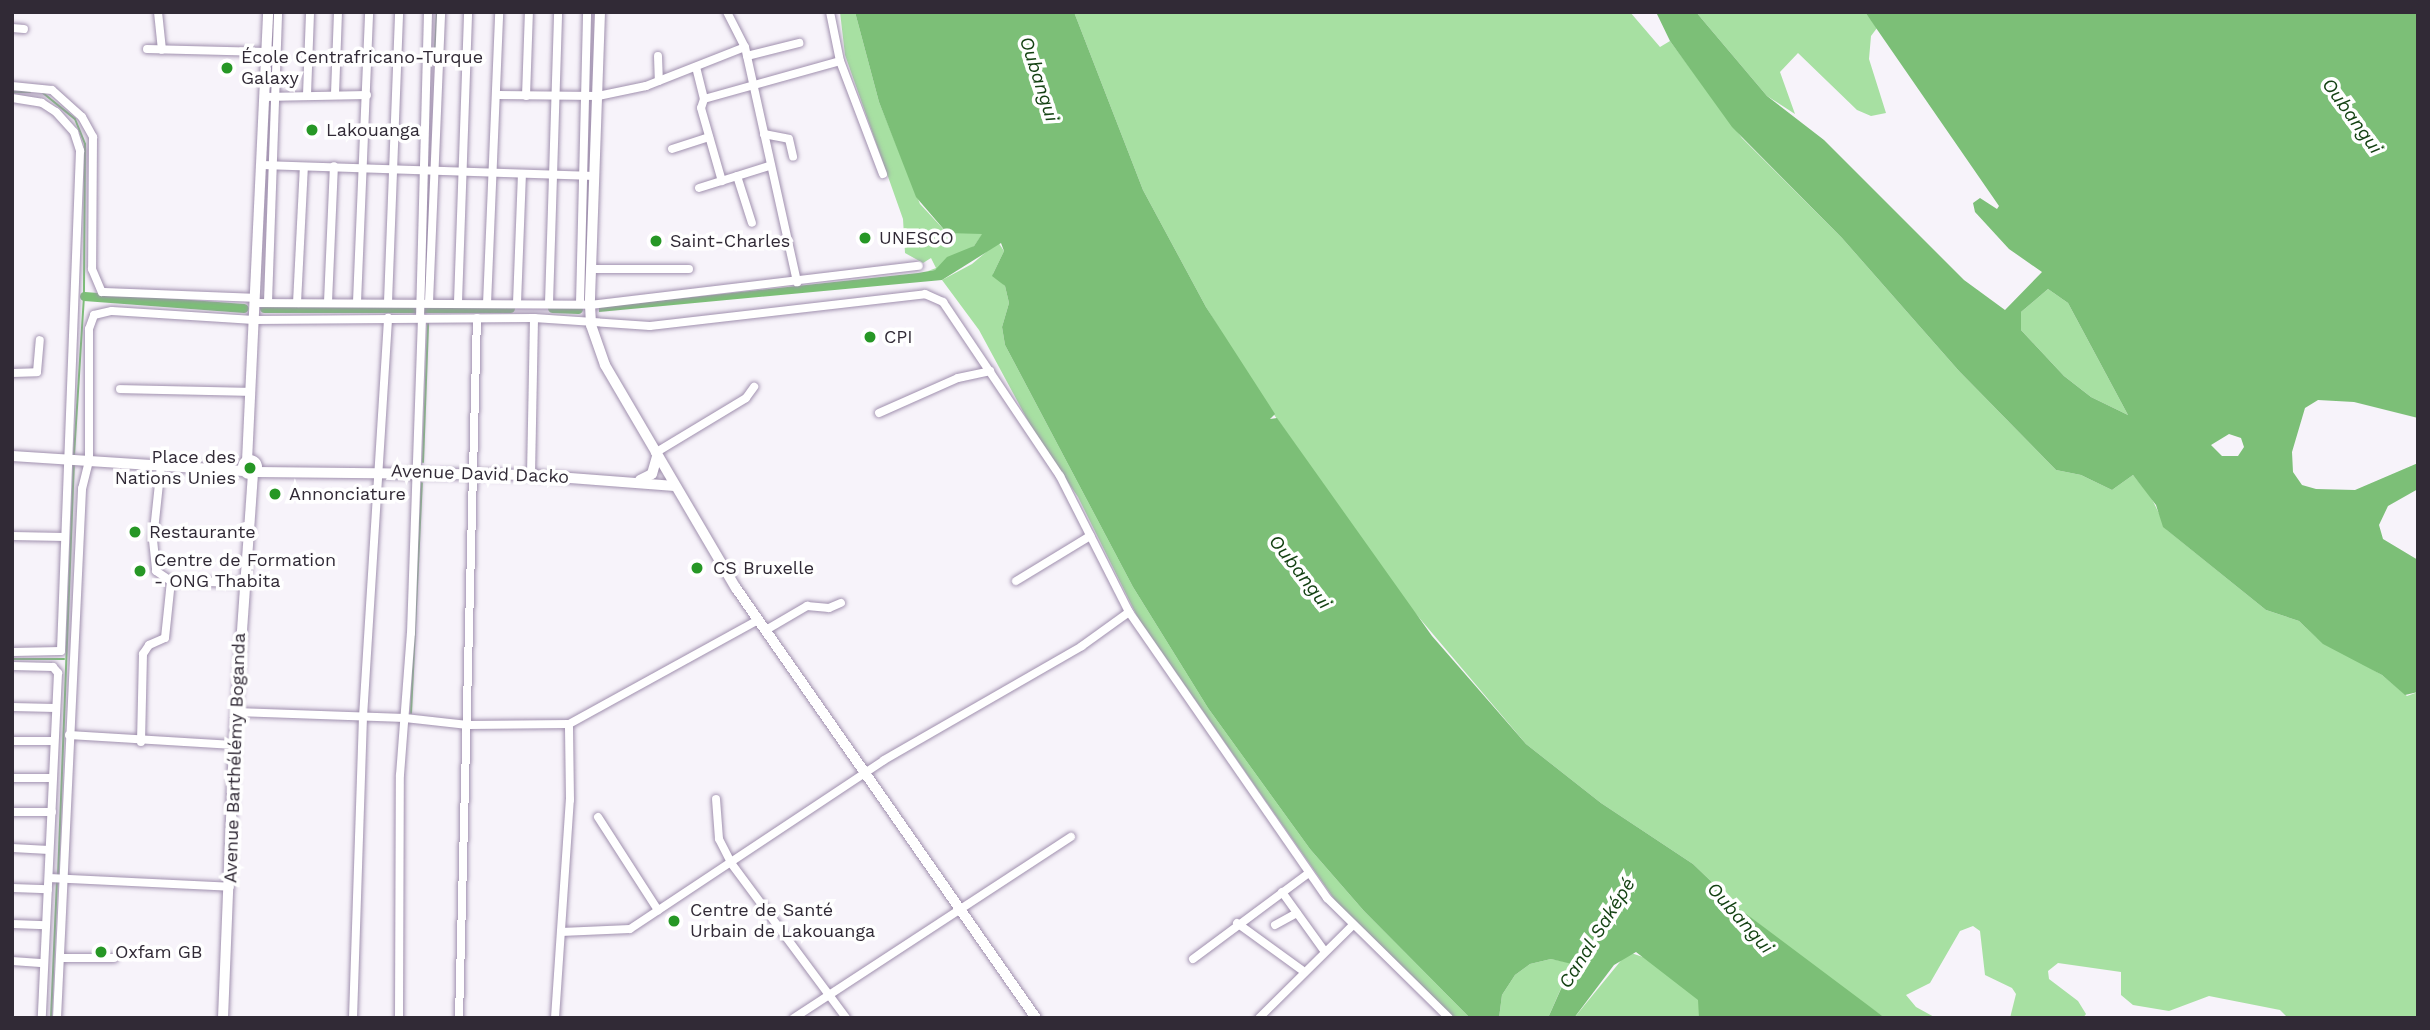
<!DOCTYPE html>
<meta charset="utf-8">
<style>
body{margin:0}
#map{position:relative;width:2430px;height:1030px;overflow:hidden;background:#f7f3fa;font-family:"Work Sans",sans-serif}
div>[style]{position:absolute}
[style*='--x']{left:calc(var(--x)*1px);top:calc(var(--y)*1px);width:calc(var(--w)*1px);rotate:calc(var(--a)*1deg)}
.green>*{inset:0;background:#a7e0a2}
.water>*{inset:0;background:#7cbf77}
.stream>*{height:2px;margin:-1px;padding:0 1px;transform-origin:1px;border-radius:1px;background:#7cbf77}
.river>*{height:9px;margin:-4.5px;padding:0 4.5px;transform-origin:4.5px;border-radius:4.5px;background:#7cbf77}
.roads{filter:drop-shadow(0 0 2px #a090ae) drop-shadow(0 0 2px #a090ae)}
.minor>*{height:8px;margin:-4px;padding:0 4px;transform-origin:4px;border-radius:4px;background:#fff}
.major>*{height:10px;margin:-5px;padding:0 5px;transform-origin:5px;border-radius:5px;background:#fff}
.major>.ring{margin:-5px;padding:0;box-sizing:content-box;background:none;border:10px solid #fff;border-radius:50%}
.dots>*{width:19px;height:19px;translate:-50% -50%;box-sizing:border-box;border:4px solid #fff;border-radius:50%}
span{translate:-50% -50%;white-space:nowrap;text-align:center;line-height:1.15;-webkit-text-stroke:7px #fff;paint-order:stroke}
.poi-label{font-size:18px;color:#312a36}
.left{translate:0 -50%;text-align:left}
.right{translate:-100% -50%;text-align:right}
.street-label{font-size:18px;color:#312a36}
.water-label{font-size:19px;color:#144213;font-style:italic}
.frame{position:absolute;inset:0;border:14px solid #312a36;pointer-events:none}
</style>
<div id="map">
<div class="green">
<i style="clip-path:polygon(840px 12px,855px 12px,879px 102px,920px 204px,947px 233px,984px 232px,974px 246px,935px 270px,928px 271px,936px 268px,931px 258px,923px 263px,905px 253px,903px 219px,845px 55px)"></i>
<i style="clip-path:polygon(1074px 12px,1630px 12px,1660px 47px,1670px 41px,1742px 138px,1842px 238px,1959px 371px,2056px 470px,2081px 475px,2112px 490px,2133px 475px,2151px 497px,2167px 530px,2266px 610px,2299px 621px,2316px 637px,2382px 675px,2407px 696px,2418px 692px,2418px 1018px,2288px 1018px,2280px 1010px,2209px 996px,2169px 1011px,2133px 1005px,2121px 995px,2121px 972px,2058px 963px,2048px 971px,2049px 979px,2078px 1001px,2086px 1014px,2083px 1018px,2010px 1018px,2016px 994px,2012px 988px,1985px 975px,1980px 931px,1973px 926px,1960px 931px,1930px 983px,1906px 995px,1916px 1007px,1936px 1018px,1885px 1018px,1829px 979px,1741px 910px,1693px 864px,1601px 803px,1526px 744px,1405px 601px,1258px 392px,1206px 307px,1143px 190px)"></i>
<i style="clip-path:polygon(1696px 12px,1865px 12px,1877px 28px,1871px 36px,1869px 59px,1886px 113px,1871px 116px,1857px 110px,1798px 53px,1780px 72px,1795px 114px,1767px 96px)"></i>
<i style="clip-path:polygon(998px 242px,1004px 251px,993px 274px,1005px 286px,1009px 303px,1002px 327px,1005px 345px,1133px 587px,1208px 708px,1310px 849px,1364px 911px,1470px 1018px,1452px 1018px,1337px 903px,1138px 618px,1078px 497px,1034px 432px,979px 330px,942px 280px,972px 264px)"></i>
<i style="clip-path:polygon(2048px 289px,2068px 303px,2128px 415px,2091px 397px,2064px 376px,2021px 330px,2021px 312px)"></i>
<i style="clip-path:polygon(1628px 952px,1649px 959px,1699px 1000px,1699px 1018px,1574px 1018px)"></i>
<i style="clip-path:polygon(1551px 959px,1572px 963px,1548px 1018px,1499px 1018px,1502px 995px,1515px 975px,1530px 964px)"></i>
</div>
<div class="water">
<i style="clip-path:polygon(855px 12px,1074px 12px,1143px 190px,1206px 307px,1275px 414px,1270px 419px,1277px 418px,1432px 636px,1526px 744px,1601px 803px,1693px 864px,1741px 910px,1885px 1018px,1699px 1018px,1698px 1000px,1636px 952px,1614px 965px,1574px 1018px,1548px 1018px,1572px 964px,1551px 959px,1530px 964px,1515px 975px,1502px 995px,1499px 1018px,1469px 1017px,1364px 911px,1310px 849px,1208px 708px,1133px 587px,1005px 345px,1002px 327px,1009px 303px,1005px 286px,992px 276px,1004px 251px,1001px 243px,942px 280px,599px 312px,599px 307px,918px 273px,935px 270px,947px 257px,974px 246px,982px 234px,947px 233px,916px 197px,879px 102px)"></i>
<i style="clip-path:polygon(evenodd,1656px 12px,1696px 12px,1767px 96px,1824px 140px,1964px 280px,2005px 310px,2042px 272px,2009px 249px,1975px 212px,1973px 203px,1980px 198px,1997px 209px,1999px 206px,1865px 12px,2418px 12px,2418px 418px,2354px 402px,2318px 400px,2305px 408px,2292px 452px,2293px 472px,2302px 485px,2316px 489px,2355px 490px,2418px 463px,2418px 489px,2388px 506px,2379px 525px,2383px 539px,2418px 560px,2418px 692px,2405px 695px,2382px 675px,2323px 644px,2299px 621px,2266px 610px,2163px 527px,2156px 505px,2133px 475px,2112px 490px,2081px 475px,2056px 470px,1959px 371px,1842px 238px,1732px 127px,1670px 41px,1656px 12px,2048px 289px,2068px 303px,2128px 415px,2091px 397px,2064px 376px,2021px 330px,2021px 312px,2048px 289px,1656px 12px,2229px 434px,2241px 438px,2244px 447px,2238px 456px,2222px 456px,2211px 445px,2229px 434px)"></i>
</div>
<div class="stream">
<i style="--x:435;--y:51;--w:39;--a:-87"></i>
<i style="--x:12;--y:92;--w:18;--a:0"></i>
<i style="--x:43;--y:93;--w:41;--a:39.1"></i>
<i style="--x:75;--y:119;--w:27;--a:68"></i>
<i style="--x:85;--y:144;--w:152;--a:90.4"></i>
<i style="--x:84;--y:296;--w:161;--a:93.6"></i>
<i style="--x:423;--y:462;--w:138;--a:-87.9"></i>
<i style="--x:12;--y:659;--w:52;--a:0"></i>
<i style="--x:411;--y:713;--w:230;--a:-87.3"></i>
<i style="--x:58;--y:877;--w:414;--a:-87.8"></i>
<i style="--x:51;--y:1018;--w:136;--a:-87.5"></i>
</div>
<div class="river">
<i style="--x:84;--y:296;--w:160;--a:4.3"></i>
<i style="--x:264;--y:308;--w:246;--a:0"></i>
<i style="--x:552;--y:308;--w:26;--a:2"></i>
</div>
<div class="roads">
<div class="minor">
<i style="--x:158;--y:12;--w:38;--a:84"></i>
<i style="--x:727;--y:12;--w:39;--a:63"></i>
<i style="--x:745;--y:47;--w:241;--a:77.5"></i>
<i style="--x:830;--y:12;--w:50;--a:78.5"></i>
<i style="--x:840;--y:61;--w:121;--a:69.2"></i>
<i style="--x:12;--y:28;--w:12;--a:5"></i>
<i style="--x:147;--y:49;--w:119;--a:1.4"></i>
<i style="--x:658;--y:56;--w:25;--a:88"></i>
<i style="--x:747;--y:56;--w:54;--a:-14"></i>
<i style="--x:696;--y:67;--w:33;--a:76"></i>
<i style="--x:704;--y:99;--w:141;--a:-15.6"></i>
<i style="--x:12;--y:86;--w:40;--a:5.7"></i>
<i style="--x:52;--y:90;--w:40;--a:42"></i>
<i style="--x:82;--y:117;--w:23;--a:61"></i>
<i style="--x:93;--y:137;--w:132;--a:90.4"></i>
<i style="--x:92;--y:269;--w:25;--a:67"></i>
<i style="--x:102;--y:292;--w:153;--a:2.2"></i>
<i style="--x:335;--y:94;--w:82;--a:-87.9"></i>
<i style="--x:307;--y:95;--w:83;--a:-87.9"></i>
<i style="--x:498;--y:95;--w:100;--a:0.6"></i>
<i style="--x:598;--y:96;--w:49;--a:-11.8"></i>
<i style="--x:646;--y:86;--w:106;--a:-21.5"></i>
<i style="--x:526;--y:96;--w:84;--a:-88"></i>
<i style="--x:264;--y:97;--w:103;--a:-1.1"></i>
<i style="--x:12;--y:98;--w:30;--a:9"></i>
<i style="--x:42;--y:103;--w:17;--a:33"></i>
<i style="--x:56;--y:112;--w:27;--a:48"></i>
<i style="--x:74;--y:132;--w:20;--a:72"></i>
<i style="--x:80;--y:151;--w:500;--a:92.18"></i>
<i style="--x:61;--y:651;--w:49;--a:178.8"></i>
<i style="--x:704;--y:99;--w:9;--a:108"></i>
<i style="--x:701;--y:108;--w:76;--a:74"></i>
<i style="--x:764;--y:134;--w:25;--a:11"></i>
<i style="--x:789;--y:139;--w:18;--a:77"></i>
<i style="--x:672;--y:149;--w:39;--a:-18"></i>
<i style="--x:262;--y:165;--w:333;--a:1.9"></i>
<i style="--x:737;--y:176;--w:49;--a:72.3"></i>
<i style="--x:699;--y:188;--w:73;--a:-17.4"></i>
<i style="--x:593;--y:269;--w:96;--a:0"></i>
<i style="--x:268;--y:302;--w:290;--a:-88"></i>
<i style="--x:328;--y:302;--w:136;--a:-87.5"></i>
<i style="--x:357;--y:302;--w:290;--a:-87.6"></i>
<i style="--x:388;--y:302;--w:290;--a:-87.8"></i>
<i style="--x:429;--y:302;--w:290;--a:-87.6"></i>
<i style="--x:458;--y:302;--w:290;--a:-88"></i>
<i style="--x:255;--y:303;--w:335;--a:0.3"></i>
<i style="--x:590;--y:305;--w:331;--a:-6.8"></i>
<i style="--x:297;--y:303;--w:136;--a:-87.1"></i>
<i style="--x:517;--y:303;--w:129;--a:-87.8"></i>
<i style="--x:549;--y:303;--w:291;--a:-88.2"></i>
<i style="--x:580;--y:303;--w:291;--a:-88.6"></i>
<i style="--x:487;--y:304;--w:292;--a:-87.6"></i>
<i style="--x:420;--y:318;--w:306;--a:-88.5"></i>
<i style="--x:12;--y:373;--w:25;--a:-2"></i>
<i style="--x:37;--y:372;--w:32;--a:-85"></i>
<i style="--x:120;--y:389;--w:131;--a:1.3"></i>
<i style="--x:879;--y:413;--w:86;--a:-23.9"></i>
<i style="--x:958;--y:378;--w:33;--a:-12"></i>
<i style="--x:655;--y:453;--w:106;--a:-31.1"></i>
<i style="--x:746;--y:398;--w:14;--a:-54"></i>
<i style="--x:161;--y:465;--w:75;--a:96.1"></i>
<i style="--x:153;--y:540;--w:31;--a:84"></i>
<i style="--x:156;--y:571;--w:18;--a:34"></i>
<i style="--x:171;--y:581;--w:72;--a:1.6"></i>
<i style="--x:531;--y:475;--w:157;--a:-88.9"></i>
<i style="--x:12;--y:536;--w:53;--a:1.1"></i>
<i style="--x:1016;--y:581;--w:87;--a:-31.3"></i>
<i style="--x:766;--y:630;--w:48;--a:-30.3"></i>
<i style="--x:807;--y:606;--w:22;--a:5"></i>
<i style="--x:829;--y:608;--w:13;--a:-23"></i>
<i style="--x:12;--y:666;--w:41;--a:1.4"></i>
<i style="--x:53;--y:667;--w:8;--a:50"></i>
<i style="--x:58;--y:673;--w:345;--a:92.7"></i>
<i style="--x:12;--y:707;--w:43;--a:1.3"></i>
<i style="--x:236;--y:712;--w:169;--a:2"></i>
<i style="--x:405;--y:718;--w:63;--a:6.3"></i>
<i style="--x:468;--y:725;--w:101;--a:-0.6"></i>
<i style="--x:569;--y:724;--w:216;--a:-28.8"></i>
<i style="--x:69;--y:735;--w:165;--a:3.5"></i>
<i style="--x:12;--y:741;--w:42;--a:0"></i>
<i style="--x:141;--y:742;--w:88;--a:-88.7"></i>
<i style="--x:143;--y:654;--w:11;--a:-56"></i>
<i style="--x:149;--y:645;--w:17;--a:-24"></i>
<i style="--x:165;--y:638;--w:57;--a:-84"></i>
<i style="--x:12;--y:778;--w:40;--a:0"></i>
<i style="--x:716;--y:799;--w:40;--a:85.7"></i>
<i style="--x:719;--y:839;--w:27;--a:63"></i>
<i style="--x:731;--y:863;--w:193;--a:53.4"></i>
<i style="--x:12;--y:812;--w:40;--a:0"></i>
<i style="--x:598;--y:817;--w:111;--a:57.2"></i>
<i style="--x:12;--y:848;--w:37;--a:3"></i>
<i style="--x:49;--y:878;--w:181;--a:2.8"></i>
<i style="--x:12;--y:888;--w:36;--a:2"></i>
<i style="--x:1282;--y:892;--w:70;--a:54.3"></i>
<i style="--x:1237;--y:923;--w:80;--a:35.9"></i>
<i style="--x:12;--y:924;--w:34;--a:2"></i>
<i style="--x:1275;--y:925;--w:25;--a:-29"></i>
<i style="--x:561;--y:932;--w:69;--a:-2.5"></i>
<i style="--x:630;--y:929;--w:305;--a:-33.6"></i>
<i style="--x:884;--y:760;--w:228;--a:-29.9"></i>
<i style="--x:1082;--y:646;--w:58;--a:-35.9"></i>
<i style="--x:60;--y:958;--w:54;--a:0"></i>
<i style="--x:1193;--y:959;--w:144;--a:-36.6"></i>
<i style="--x:12;--y:961;--w:32;--a:4"></i>
<i style="--x:57;--y:1018;--w:530;--a:-87.29"></i>
<i style="--x:82;--y:489;--w:30;--a:-76"></i>
<i style="--x:89;--y:460;--w:131;--a:-90"></i>
<i style="--x:89;--y:329;--w:15;--a:-70"></i>
<i style="--x:94;--y:315;--w:18;--a:-13"></i>
<i style="--x:112;--y:311;--w:142;--a:3.6"></i>
<i style="--x:254;--y:320;--w:280;--a:-0.4"></i>
<i style="--x:534;--y:318;--w:116;--a:3.9"></i>
<i style="--x:650;--y:326;--w:277;--a:-6.6"></i>
<i style="--x:925;--y:294;--w:20;--a:24"></i>
<i style="--x:943;--y:302;--w:210;--a:56.1"></i>
<i style="--x:1060;--y:476;--w:153;--a:63.1"></i>
<i style="--x:1129;--y:612;--w:348;--a:55.3"></i>
<i style="--x:1327;--y:898;--w:171;--a:44.5"></i>
<i style="--x:353;--y:1018;--w:301;--a:-88.1"></i>
<i style="--x:363;--y:717;--w:400;--a:-86.4"></i>
<i style="--x:399;--y:1018;--w:243;--a:-89.8"></i>
<i style="--x:400;--y:775;--w:142;--a:-85.6"></i>
<i style="--x:411;--y:633;--w:315;--a:-88"></i>
<i style="--x:459;--y:1018;--w:700;--a:-88.53"></i>
<i style="--x:555;--y:1018;--w:219;--a:-86.1"></i>
<i style="--x:570;--y:800;--w:76;--a:-90.8"></i>
<i style="--x:794;--y:1018;--w:331;--a:-33.2"></i>
<i style="--x:1259;--y:1018;--w:131;--a:-44.7"></i>
</div>
<div class="major">
<i style="--x:600;--y:12;--w:293;--a:92"></i>
<i style="--x:590;--y:305;--w:20;--a:87"></i>
<i style="--x:591;--y:325;--w:42;--a:70.7"></i>
<i style="--x:605;--y:365;--w:259;--a:59.6"></i>
<i style="--x:736;--y:588;--w:524;--a:55.1"></i>
<i style="--x:12;--y:456;--w:232;--a:3.7"></i>
<i class="ring" style="left:243px;top:460px;width:4px;height:4px"></i>
<i style="--x:247;--y:461;--w:449;--a:-87.3"></i>
<i style="--x:256;--y:472;--w:275;--a:0.6"></i>
<i style="--x:531;--y:475;--w:144;--a:4.4"></i>
<i style="--x:640;--y:480;--w:13;--a:-27"></i>
<i style="--x:652;--y:474;--w:18;--a:-74"></i>
<i style="--x:223;--y:1018;--w:273;--a:-87.7"></i>
<i style="--x:234;--y:745;--w:272;--a:-86"></i>
</div>
</div>
<div class="dots">
<i style="left:227px;top:68px;background:#269725"></i>
<i style="left:312px;top:130px;background:#269725"></i>
<i style="left:865px;top:238px;background:#269725"></i>
<i style="left:656px;top:241px;background:#269725"></i>
<i style="left:870px;top:337px;background:#269725"></i>
<i style="left:250px;top:468px;background:#269725"></i>
<i style="left:275px;top:494px;background:#269725"></i>
<i style="left:135px;top:532px;background:#269725"></i>
<i style="left:697px;top:568px;background:#269725"></i>
<i style="left:140px;top:571px;background:#269725"></i>
<i style="left:674px;top:921px;background:#269725"></i>
<i style="left:101px;top:952px;background:#269725"></i>
</div>
<div class="poi-label">
<span class="left" style="left:241px;top:68px">École Centrafricano-Turque<br>Galaxy</span>
<span class="left" style="left:326px;top:130px">Lakouanga</span>
<span class="left" style="left:879px;top:238px">UNESCO</span>
<span class="left" style="left:670px;top:241px">Saint-Charles</span>
<span class="left" style="left:884px;top:337px">CPI</span>
<span class="right" style="left:236px;top:468px">Place des<br>Nations Unies</span>
<span class="left" style="left:289px;top:494px">Annonciature</span>
<span class="left" style="left:149px;top:532px">Restaurante</span>
<span class="left" style="left:154px;top:571px">Centre de Formation<br>- ONG Thabita</span>
<span class="left" style="left:713px;top:568px">CS Bruxelle</span>
<span class="left" style="left:690px;top:921px">Centre de Santé<br>Urbain de Lakouanga</span>
<span class="left" style="left:115px;top:952px">Oxfam GB</span>
</div>
<div class="street-label">
<span style="left:480px;top:474px;rotate:2deg">Avenue David Dacko</span>
<span style="left:235px;top:758px;rotate:-88deg">Avenue Barthélémy Boganda</span>
</div>
<div class="water-label">
<span style="left:1039px;top:79px;rotate:72deg">Oubangui</span>
<span style="left:2352px;top:116px;rotate:54deg">Oubangui</span>
<span style="left:1300px;top:572px;rotate:52deg">Oubangui</span>
<span style="left:1740px;top:918px;rotate:48deg">Oubangui</span>
<span style="left:1597px;top:933px;rotate:-58deg">Canal Saképé</span>
</div>
<div class="frame"></div>
</div>
